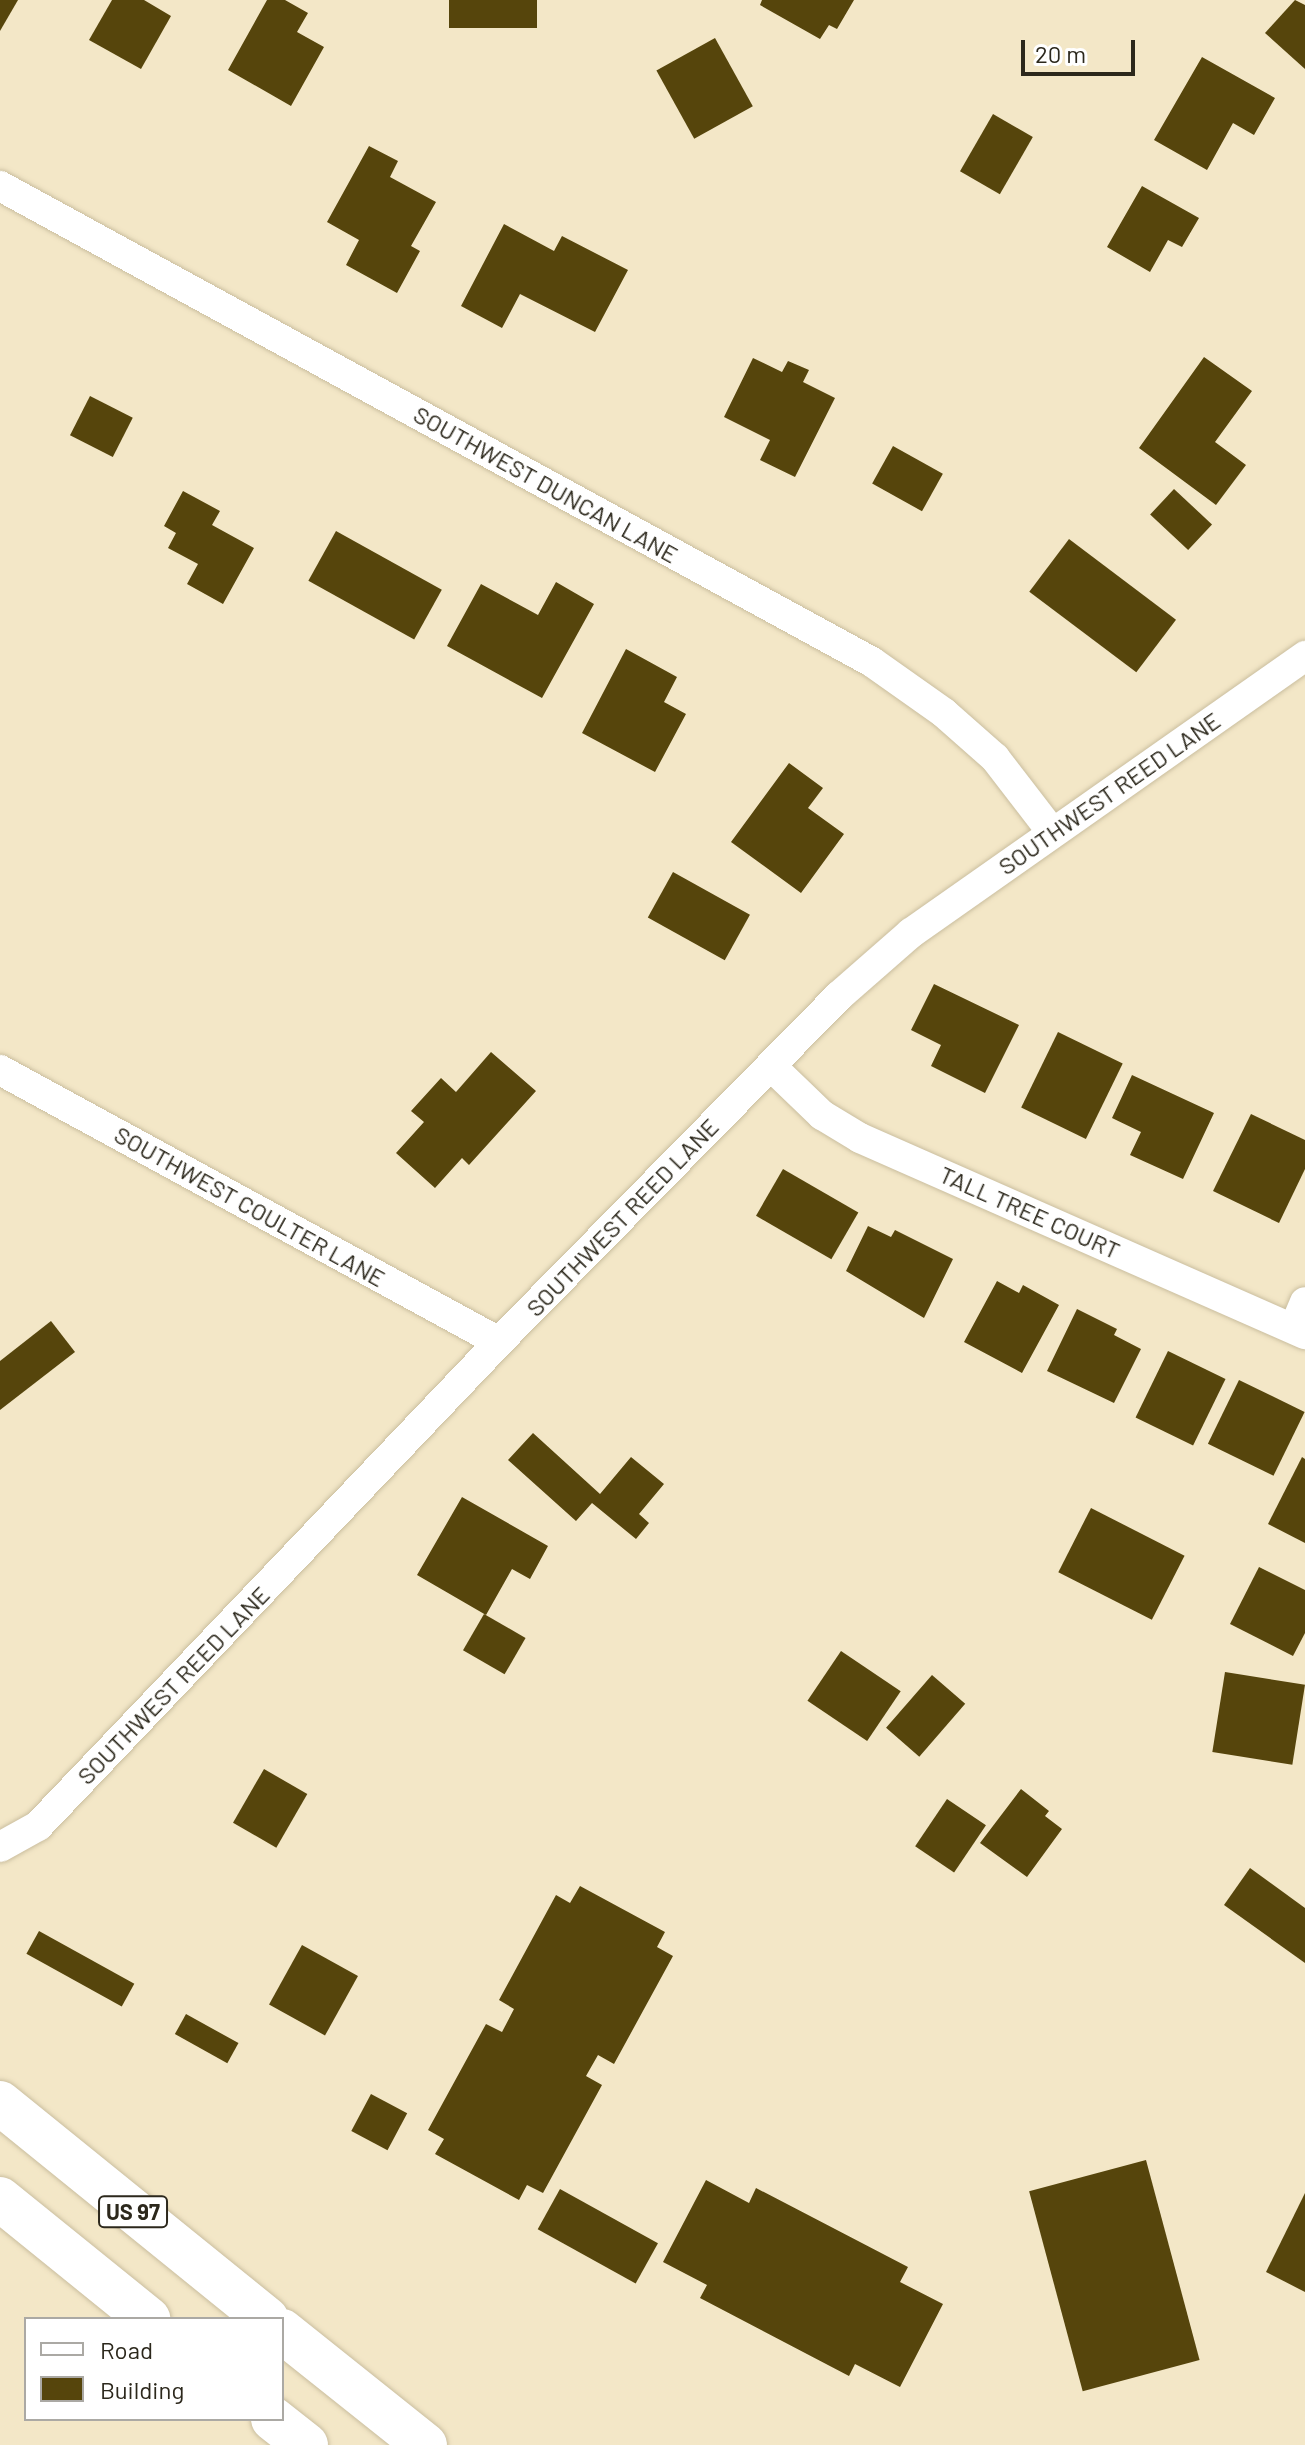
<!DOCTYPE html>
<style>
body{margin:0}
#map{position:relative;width:1305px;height:2445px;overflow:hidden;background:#f3e7c7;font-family:Barlow,sans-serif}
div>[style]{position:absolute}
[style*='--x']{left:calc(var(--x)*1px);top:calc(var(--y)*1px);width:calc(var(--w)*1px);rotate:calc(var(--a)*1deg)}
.building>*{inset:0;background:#56450c;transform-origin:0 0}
.roads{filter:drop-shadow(0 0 2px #cabe9f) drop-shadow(0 0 2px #cabe9f)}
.minor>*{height:30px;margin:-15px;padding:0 15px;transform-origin:15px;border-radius:15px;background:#fff}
.trunk>*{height:44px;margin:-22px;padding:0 22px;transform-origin:22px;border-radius:22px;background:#fff}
span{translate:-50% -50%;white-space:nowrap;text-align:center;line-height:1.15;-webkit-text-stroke:8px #fff;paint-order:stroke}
.shield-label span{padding:2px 6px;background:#fff;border:2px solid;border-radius:6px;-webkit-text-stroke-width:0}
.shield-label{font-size:22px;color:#2c281c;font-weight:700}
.street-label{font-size:24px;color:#2c281c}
.legend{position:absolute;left:24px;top:2317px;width:260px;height:104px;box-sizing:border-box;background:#fff;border:2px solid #aba9a4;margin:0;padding:10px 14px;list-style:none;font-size:24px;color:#2c281c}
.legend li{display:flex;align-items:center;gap:16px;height:40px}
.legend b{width:40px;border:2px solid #aba9a4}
.scale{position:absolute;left:1021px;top:40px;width:114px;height:36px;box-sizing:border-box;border:4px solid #2c281c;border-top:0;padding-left:10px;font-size:24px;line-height:28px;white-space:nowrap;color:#2c281c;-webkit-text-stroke:6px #fff;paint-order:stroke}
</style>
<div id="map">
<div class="building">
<i style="clip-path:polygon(0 0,18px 0,0 31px)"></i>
<i style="clip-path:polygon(112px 0,144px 0,171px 16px,141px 69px,89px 40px)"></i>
<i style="clip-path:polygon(267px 0,285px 0,308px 13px,297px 32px,324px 47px,291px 106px,228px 70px)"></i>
<i style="left:449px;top:0;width:88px;height:28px"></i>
<i style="clip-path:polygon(762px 0,854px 0,837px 29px,829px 25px,820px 39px,760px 5px)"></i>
<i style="clip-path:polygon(1295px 0,1305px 5px,1305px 69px,1265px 33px)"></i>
<i style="left:715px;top:38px;width:78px;height:67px;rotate:61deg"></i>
<i style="clip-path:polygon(1202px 57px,1275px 98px,1254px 135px,1233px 123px,1207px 170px,1154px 140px)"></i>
<i style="left:993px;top:114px;width:46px;height:66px;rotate:30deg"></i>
<i style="clip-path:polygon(369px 146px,398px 161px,390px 177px,436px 202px,411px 246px,420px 251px,397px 293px,346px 265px,359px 240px,327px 222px)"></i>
<i style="clip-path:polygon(1142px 186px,1199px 218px,1182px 247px,1168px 240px,1150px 272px,1107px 247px)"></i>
<i style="clip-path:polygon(504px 224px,554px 251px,562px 236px,628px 270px,595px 332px,520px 294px,502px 328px,461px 306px)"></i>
<i style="clip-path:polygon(1204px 357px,1252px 391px,1215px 442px,1246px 465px,1216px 505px,1139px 448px)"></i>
<i style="clip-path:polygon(753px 358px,782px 372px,788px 361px,809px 370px,803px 382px,835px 398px,795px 477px,760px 460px,770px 440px,724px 417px)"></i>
<i style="left:90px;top:396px;width:48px;height:44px;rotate:27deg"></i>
<i style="left:893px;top:446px;width:57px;height:43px;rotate:29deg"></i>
<i style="left:1174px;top:489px;width:52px;height:35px;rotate:43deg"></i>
<i style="clip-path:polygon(183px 491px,220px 511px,212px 525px,254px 548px,223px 604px,187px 584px,198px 564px,168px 548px,176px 533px,164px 526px)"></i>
<i style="left:336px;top:531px;width:121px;height:57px;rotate:29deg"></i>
<i style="left:1069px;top:539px;width:134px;height:66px;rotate:37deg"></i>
<i style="clip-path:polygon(556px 582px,594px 604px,542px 698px,447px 646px,481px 584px,538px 615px)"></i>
<i style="clip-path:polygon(626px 649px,677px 677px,664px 702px,686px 714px,655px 772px,582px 733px)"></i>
<i style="clip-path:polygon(789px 763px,823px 788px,808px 808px,844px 834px,801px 893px,731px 842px)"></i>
<i style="left:673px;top:872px;width:88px;height:52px;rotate:29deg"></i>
<i style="clip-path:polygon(934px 984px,1019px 1025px,985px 1093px,931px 1066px,941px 1045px,911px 1030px)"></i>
<i style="left:1058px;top:1032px;width:72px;height:84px;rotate:26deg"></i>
<i style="clip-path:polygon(491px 1052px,536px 1091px,469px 1165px,462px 1158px,435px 1188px,396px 1153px,424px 1122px,411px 1111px,441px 1078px,456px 1092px)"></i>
<i style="clip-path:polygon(1132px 1075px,1214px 1113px,1183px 1179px,1130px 1155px,1141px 1132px,1112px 1118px)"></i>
<i style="clip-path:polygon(1251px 1114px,1305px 1140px,1305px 1169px,1279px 1223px,1213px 1191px)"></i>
<i style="left:783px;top:1169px;width:87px;height:54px;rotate:30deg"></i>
<i style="clip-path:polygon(868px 1226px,891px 1237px,895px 1230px,953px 1259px,924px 1318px,846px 1271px)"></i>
<i style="clip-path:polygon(997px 1281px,1019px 1293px,1023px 1285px,1059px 1305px,1022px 1373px,964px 1342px)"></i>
<i style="clip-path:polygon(1077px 1309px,1117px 1329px,1114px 1335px,1141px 1349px,1114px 1403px,1047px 1371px)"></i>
<i style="clip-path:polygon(51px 1321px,75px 1352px,0 1410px,0 1361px)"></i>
<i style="left:1168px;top:1351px;width:64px;height:74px;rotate:26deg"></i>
<i style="left:1239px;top:1380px;width:73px;height:71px;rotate:26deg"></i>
<i style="clip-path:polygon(533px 1433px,600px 1494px,631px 1457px,664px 1484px,639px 1514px,649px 1523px,636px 1539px,592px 1503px,576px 1521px,508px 1460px)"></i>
<i style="clip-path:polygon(1302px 1457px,1305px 1459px,1305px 1543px,1268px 1524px)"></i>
<i style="clip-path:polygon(462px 1497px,548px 1546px,530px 1579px,512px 1569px,486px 1615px,417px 1575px)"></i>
<i style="left:1091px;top:1508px;width:105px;height:72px;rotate:27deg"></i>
<i style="clip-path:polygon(1259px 1567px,1305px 1590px,1305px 1633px,1293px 1656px,1230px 1624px)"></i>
<i style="left:484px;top:1614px;width:48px;height:42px;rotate:30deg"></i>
<i style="left:841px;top:1651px;width:72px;height:60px;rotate:34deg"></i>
<i style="left:1225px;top:1672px;width:81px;height:81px;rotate:9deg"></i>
<i style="left:932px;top:1675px;width:44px;height:70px;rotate:41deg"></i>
<i style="left:264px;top:1769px;width:50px;height:62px;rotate:30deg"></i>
<i style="clip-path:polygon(1021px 1789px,1049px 1811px,1045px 1816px,1062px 1829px,1027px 1877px,980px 1843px)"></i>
<i style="left:947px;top:1799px;width:47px;height:57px;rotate:34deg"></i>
<i style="clip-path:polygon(1250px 1868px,1305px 1908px,1305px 1963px,1224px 1905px)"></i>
<i style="clip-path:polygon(580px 1886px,665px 1932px,657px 1947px,673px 1956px,614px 2064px,598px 2055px,586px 2076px,602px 2085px,543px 2193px,527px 2185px,519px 2200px,435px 2154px,444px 2139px,428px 2130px,486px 2024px,502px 2032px,514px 2009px,499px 2000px,556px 1895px,570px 1903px)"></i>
<i style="left:39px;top:1931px;width:109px;height:26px;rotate:29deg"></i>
<i style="left:302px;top:1945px;width:64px;height:68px;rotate:29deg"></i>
<i style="left:186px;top:2014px;width:60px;height:23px;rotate:29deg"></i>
<i style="left:371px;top:2094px;width:41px;height:42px;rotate:28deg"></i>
<i style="left:1146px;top:2160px;width:207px;height:121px;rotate:75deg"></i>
<i style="clip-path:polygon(706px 2180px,749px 2203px,756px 2188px,908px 2267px,900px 2282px,943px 2304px,900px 2387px,855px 2364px,849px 2376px,700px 2298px,707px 2285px,663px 2262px)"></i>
<i style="left:560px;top:2189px;width:112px;height:46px;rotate:29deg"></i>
<i style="clip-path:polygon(1305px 2193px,1305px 2292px,1266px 2272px)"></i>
</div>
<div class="roads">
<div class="minor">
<i style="--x:0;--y:186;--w:993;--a:28.63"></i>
<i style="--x:872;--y:662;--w:88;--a:35.3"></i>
<i style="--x:944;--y:713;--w:68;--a:41.4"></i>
<i style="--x:995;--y:758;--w:93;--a:52.4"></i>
<i style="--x:771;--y:1066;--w:71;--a:43.9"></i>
<i style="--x:822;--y:1115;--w:44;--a:31.2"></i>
<i style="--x:860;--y:1138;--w:486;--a:23.8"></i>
<i style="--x:0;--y:1070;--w:568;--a:28.59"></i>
<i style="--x:1294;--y:1328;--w:28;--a:-67"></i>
<i style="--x:0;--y:1847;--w:43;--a:-28.9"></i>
<i style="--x:38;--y:1826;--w:668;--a:-46.39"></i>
<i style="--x:499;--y:1342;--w:485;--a:-45.5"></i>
<i style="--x:839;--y:996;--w:96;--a:-41.2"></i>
<i style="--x:911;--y:933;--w:482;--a:-35.1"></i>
</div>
<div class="trunk">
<i style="--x:0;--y:2103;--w:343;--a:39"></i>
<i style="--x:0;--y:2199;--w:191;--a:39"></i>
<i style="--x:282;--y:2331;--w:183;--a:38.6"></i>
<i style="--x:273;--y:2419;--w:42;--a:38.2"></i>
</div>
</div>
<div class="shield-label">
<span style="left:133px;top:2212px">US 97</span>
</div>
<div class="street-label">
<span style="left:546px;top:484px;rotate:29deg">SOUTHWEST DUNCAN LANE</span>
<span style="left:1109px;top:793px;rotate:-35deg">SOUTHWEST REED LANE</span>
<span style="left:250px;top:1206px;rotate:29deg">SOUTHWEST COULTER LANE</span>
<span style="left:1030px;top:1212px;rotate:24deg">TALL TREE COURT</span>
<span style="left:622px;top:1217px;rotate:-46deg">SOUTHWEST REED LANE</span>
<span style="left:173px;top:1685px;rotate:-46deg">SOUTHWEST REED LANE</span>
</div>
<ul class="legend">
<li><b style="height:10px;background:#fff"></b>Road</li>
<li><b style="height:22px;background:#56450c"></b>Building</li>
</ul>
<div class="scale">20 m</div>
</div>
